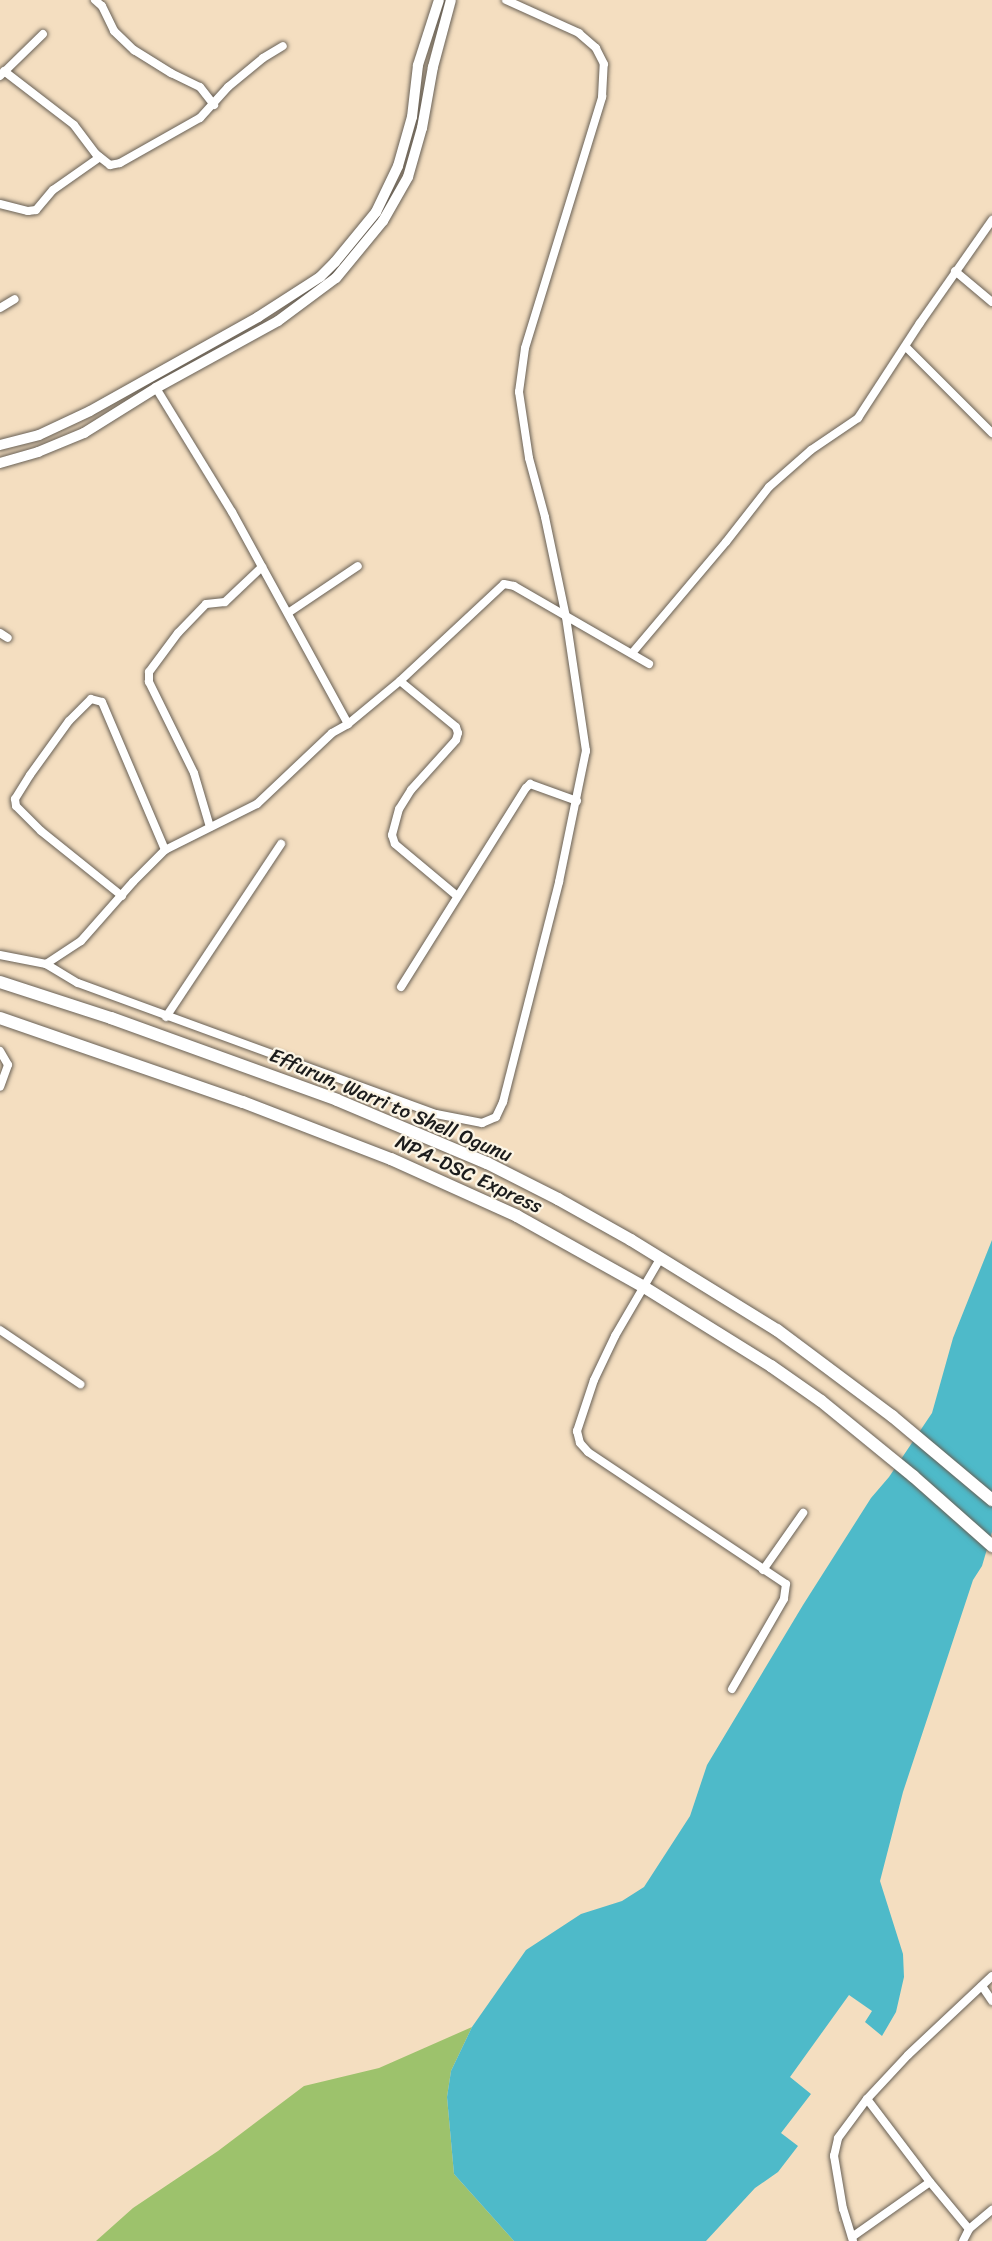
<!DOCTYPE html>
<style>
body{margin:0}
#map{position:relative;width:992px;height:2241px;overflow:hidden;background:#f4dec0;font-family:Sriracha,sans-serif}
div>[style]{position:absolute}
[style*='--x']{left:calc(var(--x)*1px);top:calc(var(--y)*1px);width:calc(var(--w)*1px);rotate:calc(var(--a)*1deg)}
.green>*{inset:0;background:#9dc26c}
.water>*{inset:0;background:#4ebac9}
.roads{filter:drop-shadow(0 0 2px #686055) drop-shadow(0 0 2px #686055)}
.minor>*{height:8px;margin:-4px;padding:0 4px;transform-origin:4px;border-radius:4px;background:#fff}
.secondary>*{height:10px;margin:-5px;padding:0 5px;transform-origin:5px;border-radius:5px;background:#fff}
.primary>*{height:12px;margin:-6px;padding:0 6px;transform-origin:6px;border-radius:6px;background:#fff}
span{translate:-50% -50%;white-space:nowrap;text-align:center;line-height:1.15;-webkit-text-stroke:4.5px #fcf5e5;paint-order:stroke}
.street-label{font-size:20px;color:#1c1c1c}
</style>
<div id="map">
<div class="green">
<i style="clip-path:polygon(472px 2027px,451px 2071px,447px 2097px,454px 2174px,514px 2241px,96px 2241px,133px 2208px,218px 2151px,304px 2086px,379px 2068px)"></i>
</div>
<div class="water">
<i style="clip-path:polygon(992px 1240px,992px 1532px,982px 1566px,973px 1580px,903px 1792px,880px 1881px,903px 1954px,904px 1977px,896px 2012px,882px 2036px,865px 2022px,872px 2011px,849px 1995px,790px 2077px,811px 2094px,781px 2133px,798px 2146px,778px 2172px,755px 2188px,706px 2241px,514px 2241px,454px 2174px,447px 2097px,451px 2071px,472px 2027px,526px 1950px,581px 1914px,622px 1901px,644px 1887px,690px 1816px,707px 1765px,803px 1605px,871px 1498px,889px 1477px,932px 1413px,953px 1338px)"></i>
</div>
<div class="roads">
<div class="minor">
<i style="--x:95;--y:0;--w:9;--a:41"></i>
<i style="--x:102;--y:6;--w:28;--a:64"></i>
<i style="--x:114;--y:31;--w:28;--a:44"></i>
<i style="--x:134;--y:50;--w:44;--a:31.9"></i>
<i style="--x:171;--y:73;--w:32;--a:26"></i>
<i style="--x:200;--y:87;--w:23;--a:52"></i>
<i style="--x:4;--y:71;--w:88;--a:37.6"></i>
<i style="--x:74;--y:125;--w:36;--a:53"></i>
<i style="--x:96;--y:154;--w:18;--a:38"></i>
<i style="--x:110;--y:165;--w:10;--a:-11"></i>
<i style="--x:120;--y:163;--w:92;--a:-29.4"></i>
<i style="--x:200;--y:118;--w:42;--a:-47.9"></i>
<i style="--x:228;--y:87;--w:45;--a:-39.6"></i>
<i style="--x:263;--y:58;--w:23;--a:-31"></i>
<i style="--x:0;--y:76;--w:60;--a:-44.3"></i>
<i style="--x:0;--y:204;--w:29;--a:14"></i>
<i style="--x:28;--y:211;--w:8;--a:-7"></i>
<i style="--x:36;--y:210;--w:26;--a:-50"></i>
<i style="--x:53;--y:190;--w:57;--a:-35.1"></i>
<i style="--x:955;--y:271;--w:48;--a:40"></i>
<i style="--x:0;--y:308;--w:17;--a:-31"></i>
<i style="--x:906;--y:347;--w:122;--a:45"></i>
<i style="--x:156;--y:388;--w:145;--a:58.5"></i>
<i style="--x:232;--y:512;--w:242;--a:61.3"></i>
<i style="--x:288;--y:613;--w:84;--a:-33.9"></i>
<i style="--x:0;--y:633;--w:9;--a:32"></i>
<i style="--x:633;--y:652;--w:144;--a:-49.8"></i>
<i style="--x:726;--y:542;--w:70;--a:-52"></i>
<i style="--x:769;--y:487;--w:56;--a:-41.4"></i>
<i style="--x:811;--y:450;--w:57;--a:-34.2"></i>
<i style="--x:858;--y:418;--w:113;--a:-56.9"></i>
<i style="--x:920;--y:323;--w:126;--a:-55"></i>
<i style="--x:400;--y:681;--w:72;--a:39.4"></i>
<i style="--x:456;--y:727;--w:6;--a:72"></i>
<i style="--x:458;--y:733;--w:7;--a:106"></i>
<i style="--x:456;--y:740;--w:67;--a:132"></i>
<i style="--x:411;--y:790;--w:22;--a:122"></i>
<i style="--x:399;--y:809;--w:27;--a:105"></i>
<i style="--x:392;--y:835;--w:9;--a:72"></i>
<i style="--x:395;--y:844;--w:80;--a:39.9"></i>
<i style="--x:210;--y:827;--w:56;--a:-106.5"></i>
<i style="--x:194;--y:773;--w:102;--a:-116.3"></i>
<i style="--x:149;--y:682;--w:10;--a:-90"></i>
<i style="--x:149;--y:672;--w:49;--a:-53.4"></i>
<i style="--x:178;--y:633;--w:40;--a:-46"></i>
<i style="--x:206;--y:604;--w:19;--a:-6"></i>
<i style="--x:225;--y:602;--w:51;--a:-43.4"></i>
<i style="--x:122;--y:896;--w:104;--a:-141.3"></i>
<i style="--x:41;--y:831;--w:35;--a:-135"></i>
<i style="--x:16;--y:806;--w:7;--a:-98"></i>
<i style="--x:15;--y:799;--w:28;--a:-58"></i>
<i style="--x:30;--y:775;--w:67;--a:-54.2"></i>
<i style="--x:69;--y:721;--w:31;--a:-45"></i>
<i style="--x:91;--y:699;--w:11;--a:15"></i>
<i style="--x:102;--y:702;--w:161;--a:66.9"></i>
<i style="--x:0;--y:955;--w:47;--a:11.1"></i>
<i style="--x:46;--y:964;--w:42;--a:-33.3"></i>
<i style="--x:81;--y:941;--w:79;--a:-48.6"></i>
<i style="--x:133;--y:882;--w:45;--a:-45"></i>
<i style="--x:165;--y:850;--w:103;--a:-26.6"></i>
<i style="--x:257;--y:804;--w:103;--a:-43.4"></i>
<i style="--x:332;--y:733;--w:18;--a:-29"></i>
<i style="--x:348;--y:724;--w:67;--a:-39.6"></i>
<i style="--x:400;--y:681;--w:142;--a:-43"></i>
<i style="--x:504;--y:584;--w:10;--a:11"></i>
<i style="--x:514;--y:586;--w:156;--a:30"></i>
<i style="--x:46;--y:964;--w:37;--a:31"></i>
<i style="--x:78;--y:983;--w:381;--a:20.1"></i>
<i style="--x:436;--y:1114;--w:47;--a:11.1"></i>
<i style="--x:482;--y:1123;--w:15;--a:-23"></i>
<i style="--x:496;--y:1117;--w:17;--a:-65"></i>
<i style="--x:503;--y:1102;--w:227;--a:-75.7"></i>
<i style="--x:559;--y:882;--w:134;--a:-78.4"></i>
<i style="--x:586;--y:751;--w:135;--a:-98.5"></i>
<i style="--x:566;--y:617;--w:102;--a:-101.9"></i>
<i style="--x:545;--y:517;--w:61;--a:-105.2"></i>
<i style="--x:529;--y:458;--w:67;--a:-98.6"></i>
<i style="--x:519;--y:392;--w:44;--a:-82.2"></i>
<i style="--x:525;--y:348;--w:263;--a:-72.9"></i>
<i style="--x:602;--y:97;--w:33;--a:-87"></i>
<i style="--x:604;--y:64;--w:18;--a:-117"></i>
<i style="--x:596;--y:48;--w:23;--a:-139"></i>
<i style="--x:579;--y:33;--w:80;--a:-155.7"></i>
<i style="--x:401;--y:987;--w:235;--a:-57.9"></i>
<i style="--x:526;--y:788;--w:6;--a:-45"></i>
<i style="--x:530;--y:784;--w:50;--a:19.9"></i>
<i style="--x:166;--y:1017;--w:208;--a:-56.4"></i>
<i style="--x:0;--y:1051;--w:16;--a:60"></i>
<i style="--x:8;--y:1065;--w:23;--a:110"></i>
<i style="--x:660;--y:1259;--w:89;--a:120.3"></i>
<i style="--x:615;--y:1336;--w:49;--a:115.5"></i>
<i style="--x:594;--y:1380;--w:54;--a:108.4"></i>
<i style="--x:577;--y:1431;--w:12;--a:76"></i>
<i style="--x:580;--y:1443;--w:12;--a:48"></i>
<i style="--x:588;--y:1452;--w:238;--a:33.7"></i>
<i style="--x:786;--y:1584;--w:15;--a:98"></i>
<i style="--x:784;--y:1599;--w:104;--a:120"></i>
<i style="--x:0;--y:1330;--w:97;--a:34"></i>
<i style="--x:763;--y:1570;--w:70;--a:-54.9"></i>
<i style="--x:982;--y:1986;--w:18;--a:56"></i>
<i style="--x:867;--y:2099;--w:104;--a:52.8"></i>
<i style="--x:930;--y:2182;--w:61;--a:50.3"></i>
<i style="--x:852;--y:2237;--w:95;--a:-35.2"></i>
<i style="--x:853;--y:2241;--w:34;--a:-107"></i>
<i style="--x:843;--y:2209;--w:54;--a:-99.6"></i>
<i style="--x:834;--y:2156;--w:18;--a:-77"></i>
<i style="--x:838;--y:2138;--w:49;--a:-53.4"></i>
<i style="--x:867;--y:2099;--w:60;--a:-47"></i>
<i style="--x:908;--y:2055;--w:115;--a:-43.2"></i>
<i style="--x:963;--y:2241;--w:13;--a:-63"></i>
<i style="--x:969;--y:2229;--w:30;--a:-40"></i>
</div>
<div class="secondary">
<i style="--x:0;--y:445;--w:40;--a:-14.4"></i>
<i style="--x:39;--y:435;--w:56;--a:-25.2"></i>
<i style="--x:90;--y:411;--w:193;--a:-29.2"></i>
<i style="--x:258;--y:317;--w:74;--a:-32.8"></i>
<i style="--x:320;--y:277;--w:21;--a:-45"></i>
<i style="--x:335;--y:262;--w:65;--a:-50.6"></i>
<i style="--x:376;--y:212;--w:51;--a:-64.4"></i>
<i style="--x:398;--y:166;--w:51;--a:-74.1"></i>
<i style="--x:412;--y:117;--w:52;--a:-83.4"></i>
<i style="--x:418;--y:65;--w:68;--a:-72.1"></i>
<i style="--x:0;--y:463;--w:40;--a:-16"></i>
<i style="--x:38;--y:452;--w:50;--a:-22.4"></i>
<i style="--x:84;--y:433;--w:85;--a:-32"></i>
<i style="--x:156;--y:388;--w:139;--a:-28.8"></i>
<i style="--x:278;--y:321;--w:72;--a:-36.6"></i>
<i style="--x:336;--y:278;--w:74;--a:-50.5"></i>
<i style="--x:383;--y:221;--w:51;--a:-60.4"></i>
<i style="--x:408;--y:177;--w:51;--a:-74.1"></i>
<i style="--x:422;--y:128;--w:62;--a:-79.8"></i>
<i style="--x:433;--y:67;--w:69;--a:-75"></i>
</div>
<div class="primary">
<i style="--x:0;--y:982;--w:117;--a:18"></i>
<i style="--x:111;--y:1018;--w:240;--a:19.9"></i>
<i style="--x:337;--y:1100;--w:163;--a:22.8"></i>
<i style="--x:487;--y:1163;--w:80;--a:26.9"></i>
<i style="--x:558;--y:1199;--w:84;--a:29.3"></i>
<i style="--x:631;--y:1240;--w:172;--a:31.7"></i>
<i style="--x:777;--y:1330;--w:144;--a:36.8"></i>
<i style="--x:892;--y:1416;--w:131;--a:40"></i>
<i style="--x:0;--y:1018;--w:257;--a:19.1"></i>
<i style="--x:243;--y:1102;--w:159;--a:21.1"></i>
<i style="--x:391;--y:1159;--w:138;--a:24.3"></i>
<i style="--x:517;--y:1216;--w:145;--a:29.2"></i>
<i style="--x:644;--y:1287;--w:150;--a:31.9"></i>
<i style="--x:771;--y:1366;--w:61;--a:35"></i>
<i style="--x:821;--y:1401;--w:119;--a:39.2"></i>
<i style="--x:913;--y:1476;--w:106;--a:41.5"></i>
</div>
</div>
<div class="street-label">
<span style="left:391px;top:1105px;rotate:23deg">Effurun, Warri to Shell Ogunu</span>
<span style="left:469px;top:1174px;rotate:25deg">NPA-DSC Express</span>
</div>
</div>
